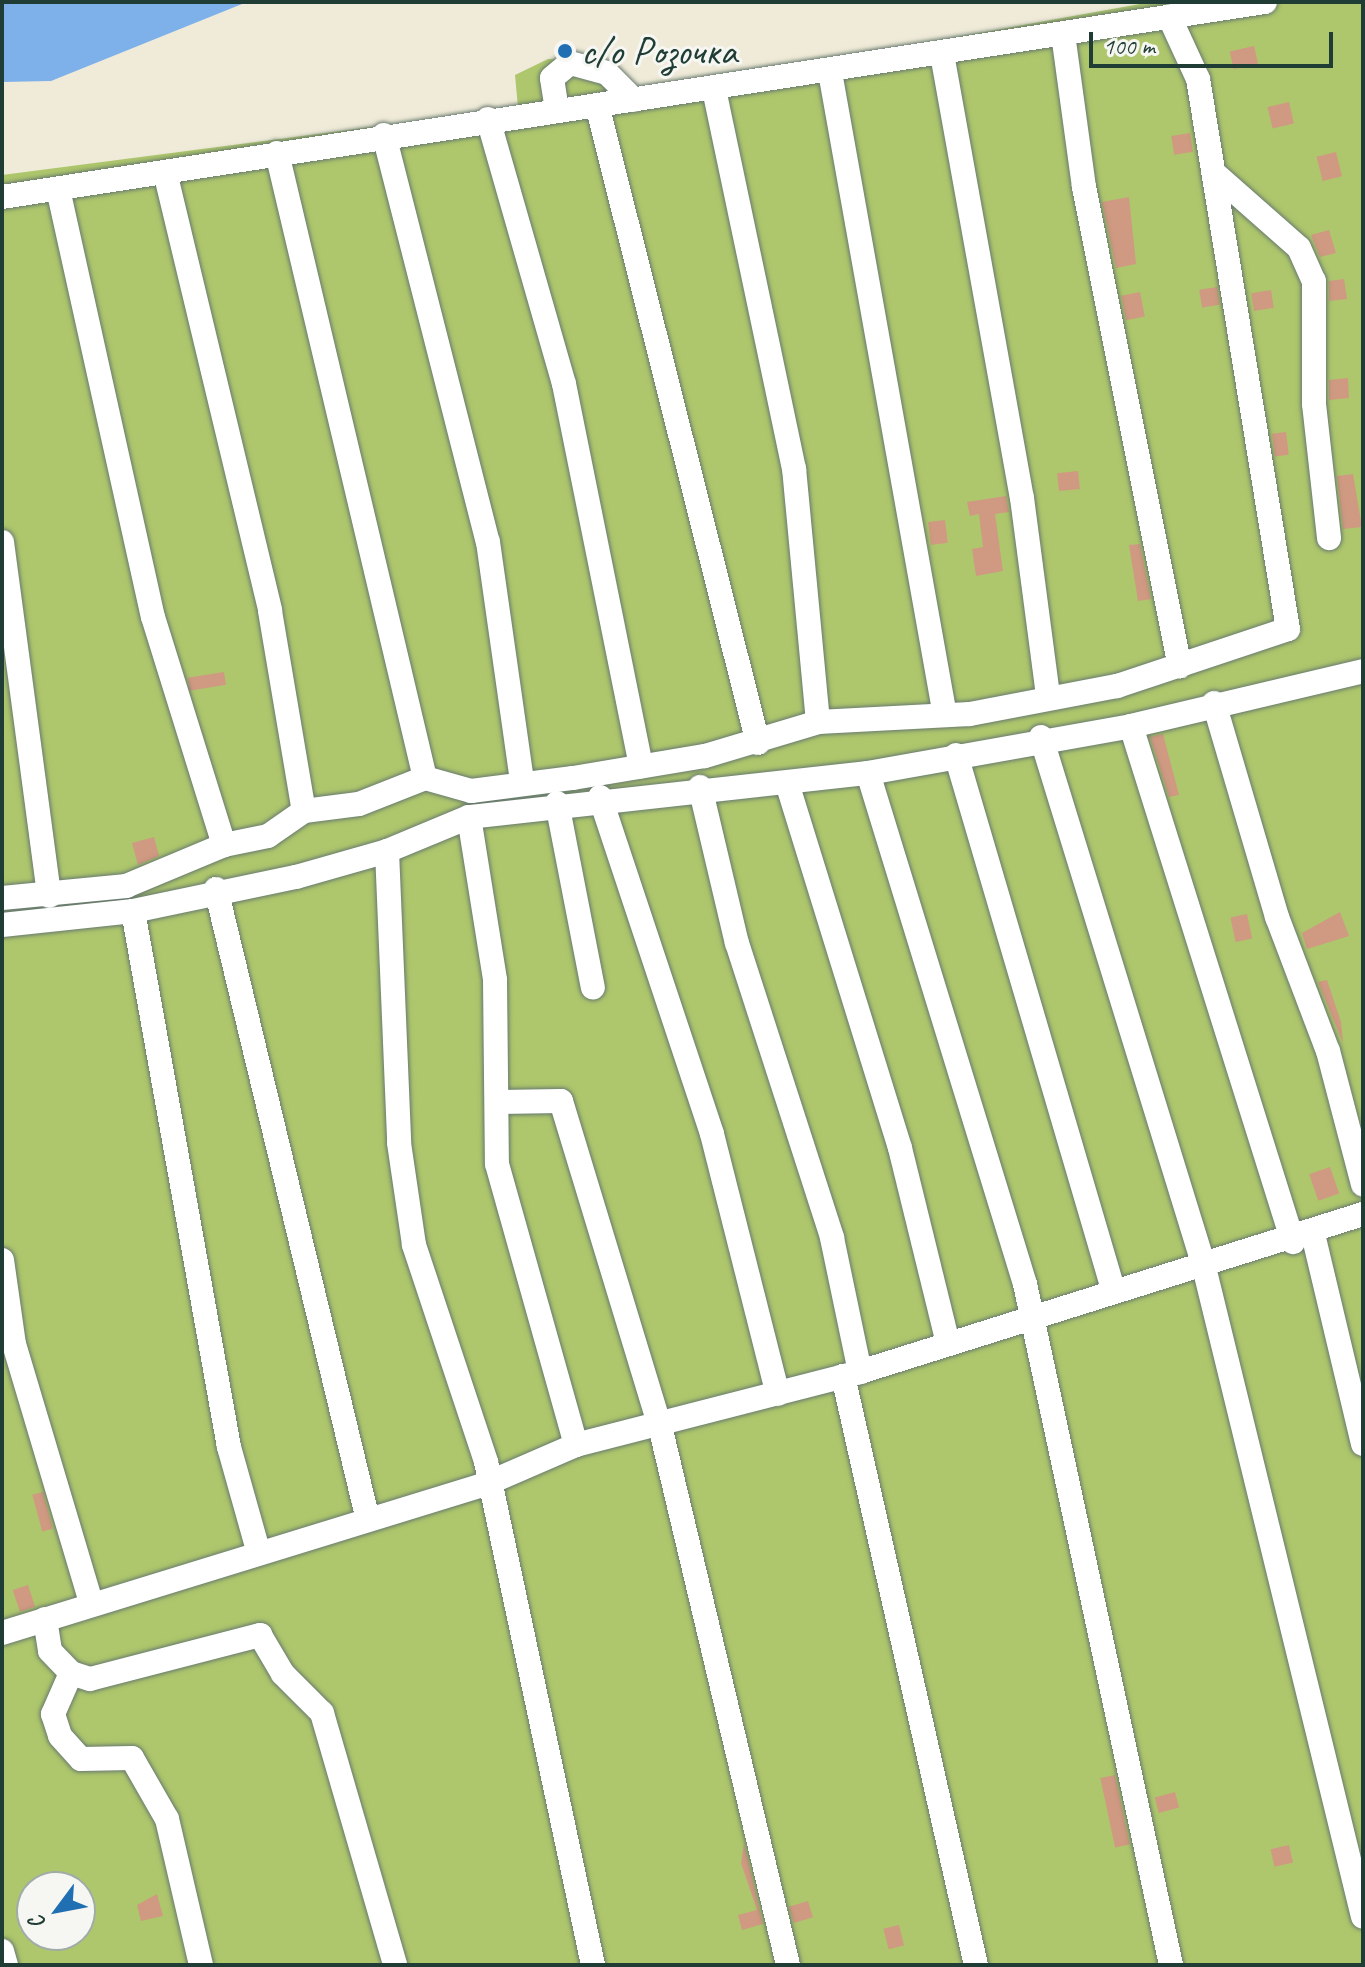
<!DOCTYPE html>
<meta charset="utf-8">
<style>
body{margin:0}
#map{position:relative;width:1365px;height:1967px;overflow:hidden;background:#f0ebd9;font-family:Caveat,sans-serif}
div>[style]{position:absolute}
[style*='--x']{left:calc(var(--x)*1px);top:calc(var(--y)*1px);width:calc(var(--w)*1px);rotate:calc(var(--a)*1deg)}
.green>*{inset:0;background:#aec76c}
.water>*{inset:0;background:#7eb0ea}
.building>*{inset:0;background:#d09981;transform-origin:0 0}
.roads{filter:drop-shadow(0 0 2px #687a6e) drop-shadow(0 0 2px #687a6e)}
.minor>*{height:24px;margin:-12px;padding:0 12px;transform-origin:12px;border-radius:12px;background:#fff}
.dots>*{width:22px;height:22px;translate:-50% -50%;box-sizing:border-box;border:4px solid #f6f6f2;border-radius:50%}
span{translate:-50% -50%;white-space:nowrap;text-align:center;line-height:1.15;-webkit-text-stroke:6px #f6f6f2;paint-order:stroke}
.poi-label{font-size:40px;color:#1f3d34}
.left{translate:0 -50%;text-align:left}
.frame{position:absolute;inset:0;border:4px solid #1f3d34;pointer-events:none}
.north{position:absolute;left:16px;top:1871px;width:80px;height:80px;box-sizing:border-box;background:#f6f6f2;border:2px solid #a0aca6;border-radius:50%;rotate:238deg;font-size:22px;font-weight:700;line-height:32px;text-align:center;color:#1f3d34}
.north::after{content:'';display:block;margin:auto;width:28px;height:36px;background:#1f6fb2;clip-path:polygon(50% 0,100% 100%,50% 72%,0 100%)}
.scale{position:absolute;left:1089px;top:32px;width:244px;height:36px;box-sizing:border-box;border:4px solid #1f3d34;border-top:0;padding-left:10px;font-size:24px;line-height:28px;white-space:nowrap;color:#1f3d34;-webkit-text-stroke:6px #f6f6f2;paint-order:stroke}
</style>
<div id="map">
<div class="green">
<i style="clip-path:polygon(evenodd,1151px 2px,1363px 2px,1363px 1965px,2px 1965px,2px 175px,518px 108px,515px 75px,548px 59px,587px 58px,645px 93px,1151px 2px,32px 1887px,80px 1887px,80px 1935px,32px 1935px,32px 1887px)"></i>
</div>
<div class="water">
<i style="clip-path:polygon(2px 2px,247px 2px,51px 81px,2px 82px)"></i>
</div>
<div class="building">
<i style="left:1254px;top:46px;width:18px;height:25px;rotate:77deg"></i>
<i style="left:1289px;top:102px;width:22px;height:22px;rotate:77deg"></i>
<i style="left:1190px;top:133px;width:19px;height:19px;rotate:81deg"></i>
<i style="left:1336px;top:152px;width:25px;height:20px;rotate:76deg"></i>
<i style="clip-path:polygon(1129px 197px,1136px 264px,1116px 268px,1102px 202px)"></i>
<i style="clip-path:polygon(1329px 230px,1336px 253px,1320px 257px,1311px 235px)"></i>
<i style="clip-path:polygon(1344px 279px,1347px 299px,1329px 301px,1329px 281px)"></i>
<i style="left:1217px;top:287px;width:18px;height:18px;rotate:81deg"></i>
<i style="left:1271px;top:290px;width:18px;height:20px;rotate:81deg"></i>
<i style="left:1140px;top:292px;width:25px;height:19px;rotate:79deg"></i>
<i style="clip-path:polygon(1348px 378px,1349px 398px,1329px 400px,1329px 380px)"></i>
<i style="left:1286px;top:432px;width:23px;height:14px;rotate:83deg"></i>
<i style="left:1078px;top:471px;width:18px;height:21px;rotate:84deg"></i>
<i style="clip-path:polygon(1353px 474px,1362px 527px,1343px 529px,1337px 476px)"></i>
<i style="clip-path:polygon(1006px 496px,1009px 512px,995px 514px,1003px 571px,976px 576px,972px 549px,983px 547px,979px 514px,970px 516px,967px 502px)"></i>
<i style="left:945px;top:520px;width:23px;height:17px;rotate:83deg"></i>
<i style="clip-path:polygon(1140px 544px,1151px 599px,1138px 601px,1129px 545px)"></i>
<i style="left:224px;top:672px;width:13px;height:37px;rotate:81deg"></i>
<i style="clip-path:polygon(1163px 734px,1179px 795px,1169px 797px,1150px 737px)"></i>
<i style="clip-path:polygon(154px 837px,159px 856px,138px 865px,132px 843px)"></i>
<i style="clip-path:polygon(1340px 912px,1349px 936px,1307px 949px,1302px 933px)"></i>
<i style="left:1247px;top:914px;width:25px;height:17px;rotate:78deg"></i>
<i style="clip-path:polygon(1327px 980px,1341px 1022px,1343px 1043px,1318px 982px)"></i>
<i style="left:1330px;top:1167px;width:28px;height:22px;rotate:71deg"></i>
<i style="left:43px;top:1492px;width:38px;height:11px;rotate:75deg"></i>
<i style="left:28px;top:1585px;width:23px;height:16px;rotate:72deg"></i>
<i style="left:1115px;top:1775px;width:71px;height:15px;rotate:78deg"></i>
<i style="left:1175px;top:1792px;width:16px;height:21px;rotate:75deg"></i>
<i style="clip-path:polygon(744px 1843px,763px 1924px,742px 1930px,738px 1915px,757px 1910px,741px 1863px)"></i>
<i style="left:1289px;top:1845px;width:18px;height:19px;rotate:77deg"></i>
<i style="clip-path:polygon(157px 1894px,163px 1916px,141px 1921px,137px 1905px)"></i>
<i style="left:808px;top:1901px;width:17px;height:20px;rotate:73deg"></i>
<i style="left:899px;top:1925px;width:21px;height:16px;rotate:76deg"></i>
</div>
<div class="roads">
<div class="minor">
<i style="--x:1063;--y:34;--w:154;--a:82.2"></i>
<i style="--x:1084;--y:187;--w:489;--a:78.7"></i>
<i style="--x:942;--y:54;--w:451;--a:79.8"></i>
<i style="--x:1022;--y:498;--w:200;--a:82.5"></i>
<i style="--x:830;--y:72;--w:648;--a:79.87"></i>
<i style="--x:597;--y:105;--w:658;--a:75.84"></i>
<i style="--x:557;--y:110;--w:32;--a:-99"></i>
<i style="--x:552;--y:78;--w:23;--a:-40"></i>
<i style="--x:570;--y:63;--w:38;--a:15"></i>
<i style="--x:607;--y:73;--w:38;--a:45"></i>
<i style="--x:488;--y:119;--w:276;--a:74"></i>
<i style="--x:564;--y:384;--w:390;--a:78.6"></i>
<i style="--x:384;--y:135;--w:420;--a:75.7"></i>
<i style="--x:488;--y:542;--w:242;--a:81.9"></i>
<i style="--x:277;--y:153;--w:642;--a:76.68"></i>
<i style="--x:165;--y:172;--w:451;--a:76.5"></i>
<i style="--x:270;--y:611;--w:203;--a:80.4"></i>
<i style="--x:1214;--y:173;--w:113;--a:41.4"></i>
<i style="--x:1299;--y:248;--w:36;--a:66"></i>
<i style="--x:1314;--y:281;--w:123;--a:90"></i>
<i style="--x:1314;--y:404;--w:135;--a:83.6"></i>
<i style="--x:58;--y:189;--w:438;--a:77.5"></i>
<i style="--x:153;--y:617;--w:239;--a:72.7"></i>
<i style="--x:2;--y:197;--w:1278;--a:-8.78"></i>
<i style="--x:2;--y:542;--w:357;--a:82.4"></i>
<i style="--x:1214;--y:703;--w:223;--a:73.6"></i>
<i style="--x:1277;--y:917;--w:143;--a:69.2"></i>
<i style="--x:1328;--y:1051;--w:138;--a:75.3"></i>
<i style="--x:818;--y:722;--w:152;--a:-3"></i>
<i style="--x:970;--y:714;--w:150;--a:-10.8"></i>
<i style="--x:1117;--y:686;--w:180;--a:-18.4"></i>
<i style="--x:1288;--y:629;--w:557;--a:-99.29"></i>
<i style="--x:1198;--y:79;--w:69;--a:-114.7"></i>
<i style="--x:1131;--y:726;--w:541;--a:72.57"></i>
<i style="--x:1041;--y:737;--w:550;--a:72.88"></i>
<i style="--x:1203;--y:1263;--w:673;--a:76.25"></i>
<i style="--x:956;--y:755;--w:557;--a:73.62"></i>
<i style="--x:868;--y:773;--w:535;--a:72.92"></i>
<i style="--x:1025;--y:1284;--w:696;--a:77.9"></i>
<i style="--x:787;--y:783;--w:382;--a:72.8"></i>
<i style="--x:900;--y:1148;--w:201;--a:76.2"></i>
<i style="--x:700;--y:787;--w:160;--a:76.7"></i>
<i style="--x:737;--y:943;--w:310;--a:72.1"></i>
<i style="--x:832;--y:1238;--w:137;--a:78.2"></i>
<i style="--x:600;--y:797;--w:355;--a:71.6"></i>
<i style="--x:712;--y:1134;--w:268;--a:75.8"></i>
<i style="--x:557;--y:803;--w:188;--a:79"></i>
<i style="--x:469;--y:817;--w:165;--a:80.9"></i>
<i style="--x:495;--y:980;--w:184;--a:89.4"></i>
<i style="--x:497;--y:1164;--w:292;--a:74.3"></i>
<i style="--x:387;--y:851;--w:292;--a:87.6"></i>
<i style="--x:399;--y:1143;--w:103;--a:81.6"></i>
<i style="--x:414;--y:1245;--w:229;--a:71.6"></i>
<i style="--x:486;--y:1462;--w:514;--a:77.99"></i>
<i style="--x:216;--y:889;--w:645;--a:76.46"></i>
<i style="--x:2;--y:898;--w:125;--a:-5.5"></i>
<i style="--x:126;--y:886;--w:106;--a:-22.7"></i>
<i style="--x:224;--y:845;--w:45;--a:-11.6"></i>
<i style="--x:268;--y:836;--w:44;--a:-34.8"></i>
<i style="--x:304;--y:811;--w:55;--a:-7.3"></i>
<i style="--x:359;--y:804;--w:71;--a:-21.5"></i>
<i style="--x:425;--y:778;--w:48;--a:15.8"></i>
<i style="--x:471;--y:791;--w:103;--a:-7.3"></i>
<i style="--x:573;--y:778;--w:134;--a:-9.5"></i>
<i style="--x:705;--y:756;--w:118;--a:-16.7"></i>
<i style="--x:818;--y:722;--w:254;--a:-95.4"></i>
<i style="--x:794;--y:469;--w:388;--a:-101.9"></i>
<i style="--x:133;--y:911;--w:545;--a:79.85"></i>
<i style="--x:229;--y:1447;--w:107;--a:74.3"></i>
<i style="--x:2;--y:925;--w:132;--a:-6.1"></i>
<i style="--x:133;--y:911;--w:167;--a:-11.8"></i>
<i style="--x:296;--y:877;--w:95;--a:-15.9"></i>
<i style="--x:387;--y:851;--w:89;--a:-22.5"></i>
<i style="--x:469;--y:817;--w:401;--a:-6.3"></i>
<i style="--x:868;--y:773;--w:267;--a:-10.1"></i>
<i style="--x:1131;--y:726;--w:238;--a:-13.3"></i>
<i style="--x:499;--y:1102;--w:62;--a:-0.9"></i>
<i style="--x:561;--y:1101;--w:340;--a:73.1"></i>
<i style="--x:660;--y:1426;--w:554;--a:76.64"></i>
<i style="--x:1313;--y:1234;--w:216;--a:76.6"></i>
<i style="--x:2;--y:1260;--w:85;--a:81.9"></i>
<i style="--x:14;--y:1344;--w:269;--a:73.4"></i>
<i style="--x:843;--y:1376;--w:604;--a:77.28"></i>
<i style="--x:45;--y:1619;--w:32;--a:81"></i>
<i style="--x:50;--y:1651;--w:30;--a:46"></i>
<i style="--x:71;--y:1673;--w:45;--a:113.7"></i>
<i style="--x:53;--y:1714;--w:23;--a:72"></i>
<i style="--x:60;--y:1736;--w:31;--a:48"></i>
<i style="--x:81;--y:1759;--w:51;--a:-1.1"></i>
<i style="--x:132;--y:1758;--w:70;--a:60.2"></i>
<i style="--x:167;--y:1819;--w:150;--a:76.9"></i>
<i style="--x:2;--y:1633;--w:506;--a:-17.11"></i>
<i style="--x:486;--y:1484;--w:98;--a:-23.4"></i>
<i style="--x:576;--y:1445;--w:293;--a:-14.4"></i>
<i style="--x:860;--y:1372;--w:527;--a:-17.44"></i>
<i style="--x:71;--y:1673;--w:20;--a:18"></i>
<i style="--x:90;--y:1679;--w:176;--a:-14.5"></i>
<i style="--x:260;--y:1635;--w:45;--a:59.5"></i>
<i style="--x:283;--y:1674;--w:55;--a:45"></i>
<i style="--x:322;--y:1713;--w:262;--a:73.8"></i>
<i style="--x:2;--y:1951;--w:15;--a:74"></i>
</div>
</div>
<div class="dots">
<i style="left:565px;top:51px;background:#1f6fb2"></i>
</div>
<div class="poi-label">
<span class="left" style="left:581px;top:51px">с/о Розочка</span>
</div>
<div class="frame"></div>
<div class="north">С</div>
<div class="scale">100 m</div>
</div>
